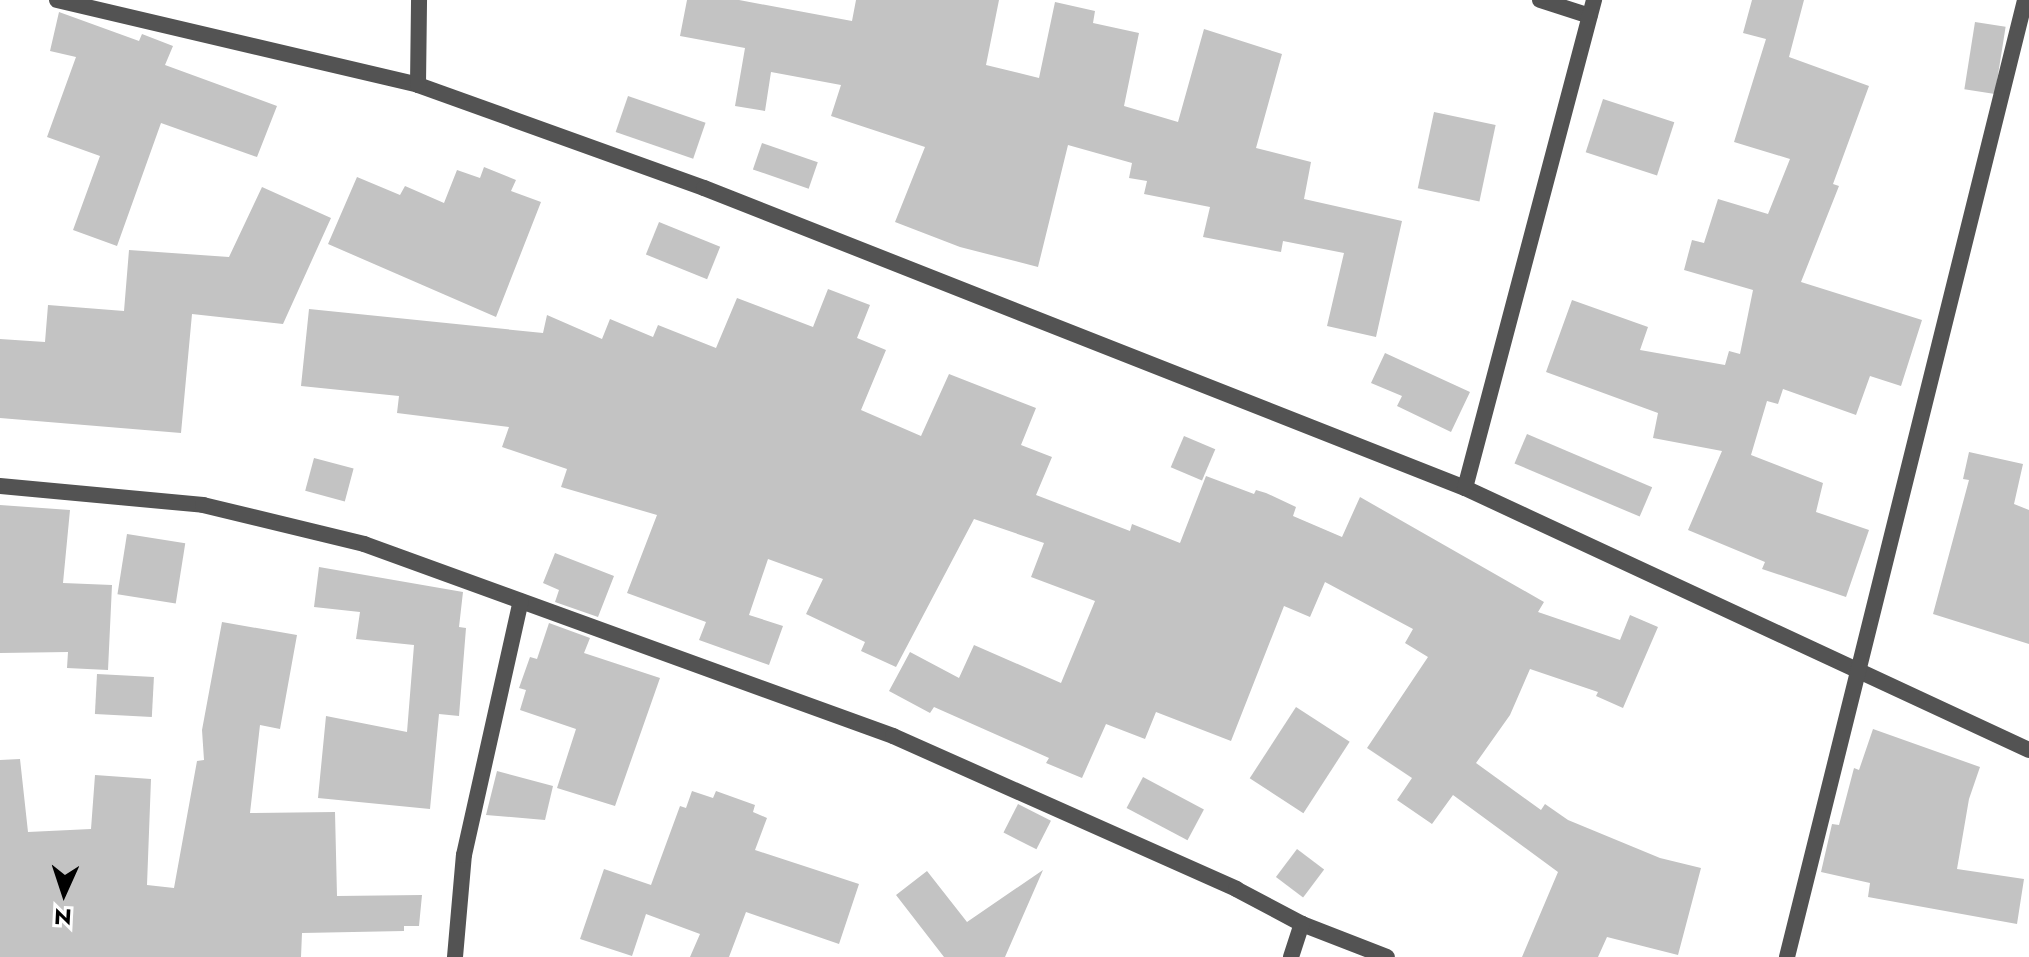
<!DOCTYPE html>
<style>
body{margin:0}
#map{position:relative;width:2029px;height:957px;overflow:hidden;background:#fff;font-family:Jost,sans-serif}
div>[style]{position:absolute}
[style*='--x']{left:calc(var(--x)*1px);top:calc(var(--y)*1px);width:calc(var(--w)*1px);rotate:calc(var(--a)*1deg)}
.building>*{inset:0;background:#c3c3c3;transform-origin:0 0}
.minor>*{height:16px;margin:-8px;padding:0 8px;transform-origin:8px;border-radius:8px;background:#535353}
span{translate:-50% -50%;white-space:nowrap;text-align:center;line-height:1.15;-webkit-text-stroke:8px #fff;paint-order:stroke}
.north{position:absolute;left:24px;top:853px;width:80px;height:80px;-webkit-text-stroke:6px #fff;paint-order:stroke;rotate:183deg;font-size:22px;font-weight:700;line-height:32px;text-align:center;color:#000}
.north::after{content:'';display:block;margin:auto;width:28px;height:36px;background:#000;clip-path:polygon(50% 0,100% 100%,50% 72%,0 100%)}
</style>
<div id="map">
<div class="building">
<i style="clip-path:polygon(687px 0,739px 0,852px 21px,856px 0,999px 0,986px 65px,1039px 78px,1055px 2px,1095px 11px,1093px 23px,1139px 33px,1124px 106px,1178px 122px,1204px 29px,1282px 54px,1256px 148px,1311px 162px,1304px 199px,1402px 221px,1376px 337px,1327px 326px,1344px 253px,1283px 241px,1281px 252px,1203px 237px,1210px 207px,1144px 194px,1147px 181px,1129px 178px,1132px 163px,1068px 145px,1038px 267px,960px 247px,895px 222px,925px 147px,831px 116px,841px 85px,771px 72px,765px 111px,735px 106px,745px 48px,680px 36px)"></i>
<i style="clip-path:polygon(1752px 0,1804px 0,1789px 57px,1869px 86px,1833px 184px,1839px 186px,1801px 282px,1922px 320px,1901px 386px,1870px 376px,1856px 415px,1783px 389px,1778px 404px,1767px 401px,1751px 455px,1823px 483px,1816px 512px,1869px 530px,1846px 597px,1762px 569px,1765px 562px,1688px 530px,1722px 451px,1653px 438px,1658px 413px,1546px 372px,1572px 300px,1648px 327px,1640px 350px,1725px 365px,1729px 351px,1740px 354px,1753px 290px,1684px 270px,1692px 240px,1704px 243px,1718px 199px,1768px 214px,1790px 159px,1734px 142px,1766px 39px,1743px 33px)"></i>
<i style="clip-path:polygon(59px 12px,139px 41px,142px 34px,173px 46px,165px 65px,277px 106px,257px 157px,161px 123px,117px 246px,73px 230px,100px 156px,47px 137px,76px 57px,50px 51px)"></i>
<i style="left:1975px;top:22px;width:31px;height:68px;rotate:9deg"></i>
<i style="left:628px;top:96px;width:82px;height:38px;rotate:19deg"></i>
<i style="left:1603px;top:99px;width:75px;height:56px;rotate:18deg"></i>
<i style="left:1434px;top:112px;width:63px;height:78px;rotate:12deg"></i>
<i style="left:762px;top:143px;width:59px;height:28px;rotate:19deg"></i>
<i style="clip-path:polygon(484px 167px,516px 180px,511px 191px,541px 202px,496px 317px,328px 244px,357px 177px,400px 195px,405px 186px,444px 203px,457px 170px,480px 178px)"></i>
<i style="clip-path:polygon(262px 187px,331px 218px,283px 324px,192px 314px,181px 433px,0 418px,0 339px,45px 342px,48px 305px,124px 311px,129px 250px,229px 257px)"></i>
<i style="left:659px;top:222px;width:66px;height:35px;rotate:22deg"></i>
<i style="clip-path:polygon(828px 289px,870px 305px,857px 338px,886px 350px,861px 410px,921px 436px,949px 374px,1036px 408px,1021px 445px,1052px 457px,1036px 495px,1130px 531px,1132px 524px,1180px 543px,1206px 476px,1254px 494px,1256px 490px,1266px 493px,1296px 507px,1293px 516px,1342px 537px,1360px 497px,1544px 602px,1538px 612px,1620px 640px,1630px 615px,1658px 627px,1623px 708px,1596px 696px,1598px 692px,1530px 669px,1510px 715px,1476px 763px,1541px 810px,1545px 804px,1568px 820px,1660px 858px,1701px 868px,1678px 955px,1607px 937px,1598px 957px,1522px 957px,1558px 872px,1453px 795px,1432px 824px,1397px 800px,1412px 778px,1367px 748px,1428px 657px,1405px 643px,1413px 629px,1325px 582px,1310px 617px,1284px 606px,1231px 741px,1156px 712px,1145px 739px,1106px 724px,1082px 778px,1046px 763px,1049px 758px,934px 707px,930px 713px,889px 691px,910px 652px,959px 678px,974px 645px,1061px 683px,1095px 601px,1031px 577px,1044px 543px,974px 519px,896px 667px,861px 651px,865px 642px,806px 614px,823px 579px,768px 559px,749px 615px,783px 626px,769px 665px,699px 640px,706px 622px,627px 593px,657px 515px,561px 487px,567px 469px,502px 447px,509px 427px,397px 413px,399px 396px,301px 386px,309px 309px,543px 333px,547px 315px,602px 339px,610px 319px,653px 337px,658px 325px,716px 348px,737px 298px,813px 327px)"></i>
<i style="clip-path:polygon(1385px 353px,1470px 392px,1451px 432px,1397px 406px,1402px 396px,1371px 383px)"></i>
<i style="left:1527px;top:434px;width:136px;height:32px;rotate:23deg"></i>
<i style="left:1184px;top:436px;width:34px;height:34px;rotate:23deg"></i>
<i style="clip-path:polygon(1969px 452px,2023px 464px,2014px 504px,2029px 510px,2029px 644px,1933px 614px,1969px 480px,1963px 479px)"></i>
<i style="left:314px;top:458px;width:41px;height:34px;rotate:15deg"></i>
<i style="clip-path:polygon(0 505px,70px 510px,63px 583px,112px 585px,108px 670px,67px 668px,68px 652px,0 653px)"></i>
<i style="left:127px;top:534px;width:59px;height:61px;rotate:9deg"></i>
<i style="clip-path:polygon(555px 553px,614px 576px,598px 617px,555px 602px,559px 590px,543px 583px)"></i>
<i style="clip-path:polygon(319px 567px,463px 592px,459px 627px,466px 628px,459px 716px,439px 714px,430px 809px,318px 798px,326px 716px,407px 732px,414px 645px,356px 639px,360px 612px,314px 607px)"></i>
<i style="clip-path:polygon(222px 622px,297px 635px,280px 729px,260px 725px,250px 813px,335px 812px,337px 896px,422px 895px,419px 926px,404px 926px,404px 931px,302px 933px,301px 957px,0 957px,0 760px,20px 759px,28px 832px,91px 829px,95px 775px,151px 779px,147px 885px,174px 888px,197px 761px,204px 760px,202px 730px)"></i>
<i style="clip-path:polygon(549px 623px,590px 638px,584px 653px,660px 678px,615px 806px,557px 788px,576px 729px,520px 710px,526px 690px,519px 688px,530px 657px,537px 659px)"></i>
<i style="left:97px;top:674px;width:57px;height:40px;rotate:3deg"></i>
<i style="left:1296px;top:707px;width:64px;height:85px;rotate:33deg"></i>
<i style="clip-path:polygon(1873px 729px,1980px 767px,1969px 799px,1957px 869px,2024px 879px,2017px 924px,1868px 897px,1870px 883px,1821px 872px,1832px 824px,1839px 825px,1854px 768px,1859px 770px)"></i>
<i style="clip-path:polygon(497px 771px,553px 786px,545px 820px,486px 815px)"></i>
<i style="left:1143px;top:777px;width:69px;height:35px;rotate:28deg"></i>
<i style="clip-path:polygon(692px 791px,713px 798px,716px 791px,755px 805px,753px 812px,767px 818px,755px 850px,859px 884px,839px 944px,746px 912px,729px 957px,690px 957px,700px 934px,646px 914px,632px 956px,580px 939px,604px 869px,651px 885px,680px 806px,686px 808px)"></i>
<i style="left:1018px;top:804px;width:37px;height:32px;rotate:27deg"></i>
<i style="left:1297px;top:849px;width:34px;height:35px;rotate:37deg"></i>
<i style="clip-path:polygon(1043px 870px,1005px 957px,944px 957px,896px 895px,927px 871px,967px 922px)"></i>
</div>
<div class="minor">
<i style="--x:57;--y:0;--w:371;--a:13.2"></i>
<i style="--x:418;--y:85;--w:304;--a:19.8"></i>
<i style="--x:704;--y:188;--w:818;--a:21.52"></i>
<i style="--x:1465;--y:488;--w:622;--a:24.92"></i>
<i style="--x:1540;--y:0;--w:52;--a:17.7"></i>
<i style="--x:418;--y:85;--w:85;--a:-89.3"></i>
<i style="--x:0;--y:486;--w:204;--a:5.3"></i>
<i style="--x:203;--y:505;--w:166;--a:13.6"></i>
<i style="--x:364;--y:544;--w:563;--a:19.95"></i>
<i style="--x:893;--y:736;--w:376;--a:24"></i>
<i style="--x:1236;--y:889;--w:75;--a:27.9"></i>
<i style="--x:1302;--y:924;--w:91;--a:21.2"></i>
<i style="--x:1465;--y:488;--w:505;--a:-75.19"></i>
<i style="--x:455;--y:957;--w:102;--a:-85"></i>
<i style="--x:464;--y:855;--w:260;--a:-77.4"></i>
<i style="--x:1291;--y:957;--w:35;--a:-72"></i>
<i style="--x:1787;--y:957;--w:986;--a:-76.03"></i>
</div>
<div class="north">N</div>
</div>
